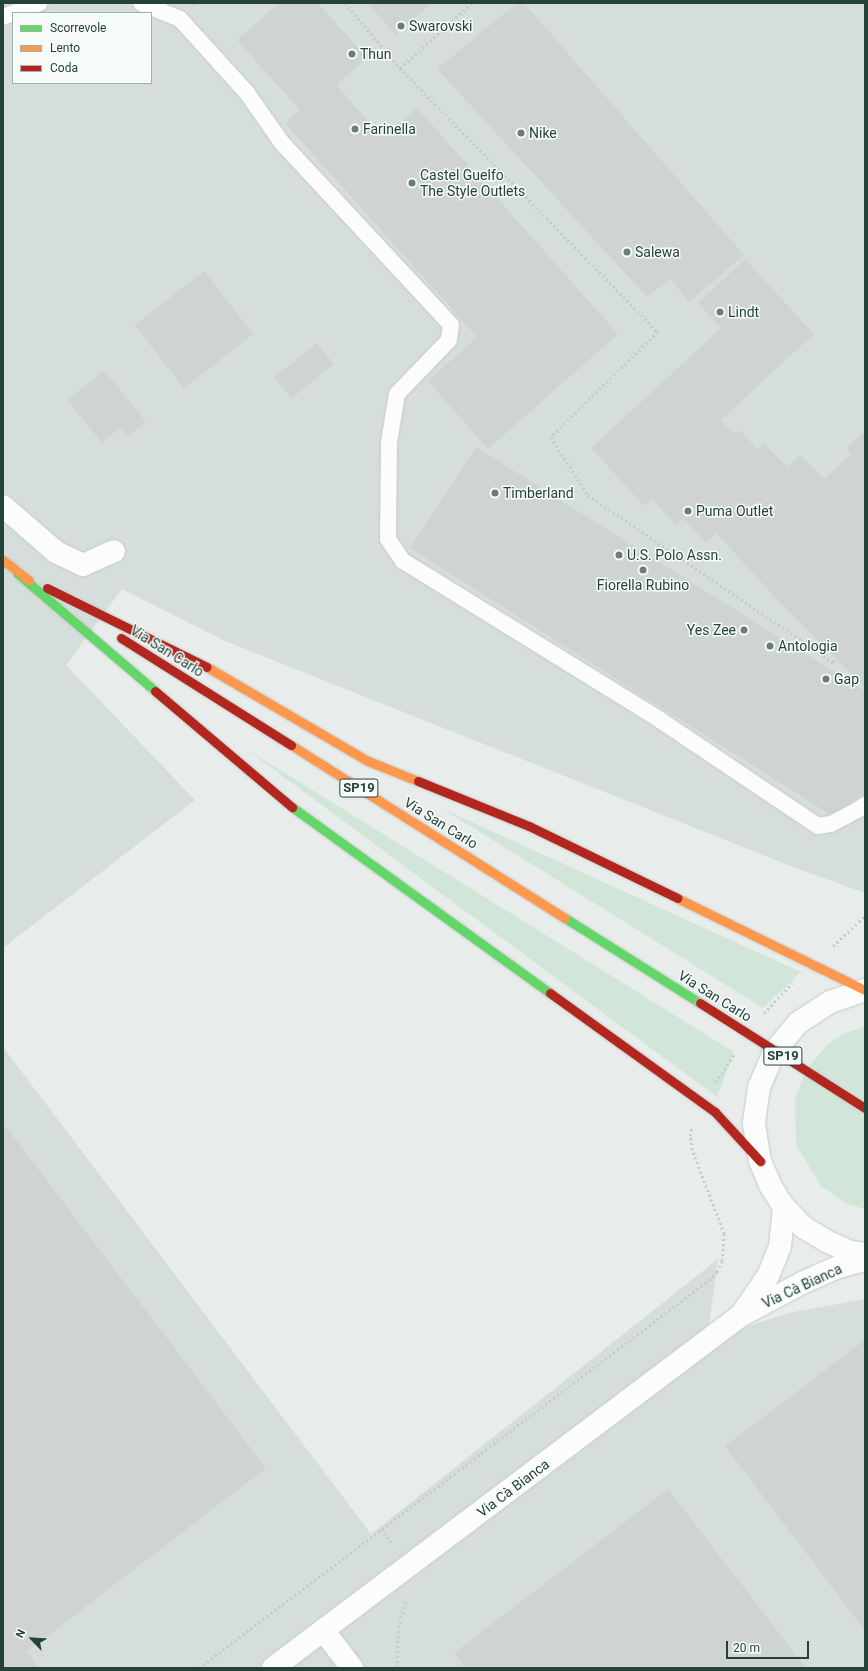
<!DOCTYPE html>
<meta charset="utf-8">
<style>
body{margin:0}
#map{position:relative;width:868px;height:1671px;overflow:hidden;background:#e8edeb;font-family:Roboto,sans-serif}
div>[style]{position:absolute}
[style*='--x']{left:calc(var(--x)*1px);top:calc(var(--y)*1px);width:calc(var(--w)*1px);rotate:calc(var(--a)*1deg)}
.built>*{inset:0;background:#d6dedb}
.green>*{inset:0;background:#d1e6d8}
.building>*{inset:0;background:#cfd4d2;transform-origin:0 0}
.path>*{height:2.5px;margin-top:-1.25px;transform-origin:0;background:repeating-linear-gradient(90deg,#c3ccca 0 2px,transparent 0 5px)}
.roads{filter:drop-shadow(0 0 1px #c5cac8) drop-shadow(0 0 1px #c5cac8)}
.lane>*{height:16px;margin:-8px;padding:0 8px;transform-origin:8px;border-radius:8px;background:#fcfcfc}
.street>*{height:22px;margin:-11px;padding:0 11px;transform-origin:11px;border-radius:11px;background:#fcfcfc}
.fast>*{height:9px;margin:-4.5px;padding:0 4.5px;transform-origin:4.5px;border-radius:4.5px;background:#63d668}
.slow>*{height:9px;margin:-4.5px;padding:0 4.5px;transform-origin:4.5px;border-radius:4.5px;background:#ff974d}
.jam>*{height:9px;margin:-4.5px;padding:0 4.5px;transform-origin:4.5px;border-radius:4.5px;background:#b3261e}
.bridges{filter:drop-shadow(0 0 1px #c3ccc9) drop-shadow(0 0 1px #c3ccc9)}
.jam-bridge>*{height:9px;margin:-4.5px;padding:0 4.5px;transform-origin:4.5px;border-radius:4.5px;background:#b3261e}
.dots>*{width:11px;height:11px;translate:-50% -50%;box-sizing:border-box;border:2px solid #f7fbf9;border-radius:50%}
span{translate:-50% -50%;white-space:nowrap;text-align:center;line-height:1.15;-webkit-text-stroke:3px #f7fbf9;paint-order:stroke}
.shield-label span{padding:1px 3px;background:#f7fbf9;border:1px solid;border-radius:3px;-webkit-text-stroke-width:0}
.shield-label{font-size:13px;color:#24423a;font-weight:700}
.poi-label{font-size:14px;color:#24423a}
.left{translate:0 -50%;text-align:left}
.right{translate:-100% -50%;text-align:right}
.street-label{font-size:14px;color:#24423a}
.frame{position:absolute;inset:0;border:4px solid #24423a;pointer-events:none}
.legend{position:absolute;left:12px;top:12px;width:140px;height:72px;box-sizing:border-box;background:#f7fbf9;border:1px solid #a3b1ad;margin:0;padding:5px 7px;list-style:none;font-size:12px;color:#24423a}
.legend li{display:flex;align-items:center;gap:8px;height:20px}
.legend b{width:20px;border:1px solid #a3b1ad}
.north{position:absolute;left:12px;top:1619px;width:40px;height:40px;-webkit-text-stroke:3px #f7fbf9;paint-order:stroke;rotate:295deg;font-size:11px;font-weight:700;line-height:16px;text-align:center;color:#24423a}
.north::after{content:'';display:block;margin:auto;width:14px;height:18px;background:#24423a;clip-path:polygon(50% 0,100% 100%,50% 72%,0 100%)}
.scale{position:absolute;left:726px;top:1641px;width:83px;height:18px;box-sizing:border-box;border:2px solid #24423a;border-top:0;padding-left:5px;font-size:12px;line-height:14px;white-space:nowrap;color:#24423a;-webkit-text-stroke:3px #f7fbf9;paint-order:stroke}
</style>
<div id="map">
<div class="built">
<i style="clip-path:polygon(evenodd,3px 3px,865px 3px,865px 893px,793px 867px,225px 641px,122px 589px,66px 665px,195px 800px,3px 948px,3px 3px,13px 13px,151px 13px,151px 83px,13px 83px,13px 13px)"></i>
<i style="clip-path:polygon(3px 1047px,371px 1534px,718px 1259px,707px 1340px,788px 1313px,865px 1299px,865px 1668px,3px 1668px)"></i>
</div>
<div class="green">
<i style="clip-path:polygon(243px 747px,734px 1052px,717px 1097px)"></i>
<i style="clip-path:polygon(441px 808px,801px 972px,763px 1008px)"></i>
<i style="clip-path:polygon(865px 1027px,865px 1209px,847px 1204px,821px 1186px,796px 1145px,795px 1098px,807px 1069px,827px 1045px,845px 1033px)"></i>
</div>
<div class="building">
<i style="clip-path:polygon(186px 3px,199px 3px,195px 7px)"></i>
<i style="clip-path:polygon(279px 3px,318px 3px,367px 58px,336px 85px,383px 138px,417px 108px,618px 334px,488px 449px,428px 381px,477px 337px,285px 123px,300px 110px,237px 40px)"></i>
<i style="clip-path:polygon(367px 3px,432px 3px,396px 35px)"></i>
<i style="clip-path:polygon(517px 3px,524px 3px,744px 255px,689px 302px,670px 279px,647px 297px,437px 69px)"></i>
<i style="clip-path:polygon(745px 259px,814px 334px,721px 420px,734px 434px,740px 430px,757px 449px,764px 443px,787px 467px,800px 454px,824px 479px,851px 454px,846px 448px,865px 431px,865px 688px,771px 593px,716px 533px,706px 543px,683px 518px,675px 525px,652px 499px,644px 506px,591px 448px,721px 328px,698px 303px)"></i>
<i style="left:204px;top:271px;width:80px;height:88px;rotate:52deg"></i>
<i style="left:317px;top:343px;width:27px;height:55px;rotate:51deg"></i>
<i style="clip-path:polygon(104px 370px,146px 422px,128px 436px,121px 427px,102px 443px,67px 400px)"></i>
<i style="clip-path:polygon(476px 447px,865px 691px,865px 792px,834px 817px,410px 548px)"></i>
<i style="clip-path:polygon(3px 1123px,266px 1468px,27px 1652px,39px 1668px,3px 1668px)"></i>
<i style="clip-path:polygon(865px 1340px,865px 1631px,725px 1446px)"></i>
<i style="clip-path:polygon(668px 1489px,806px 1668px,465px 1668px,454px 1653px)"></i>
</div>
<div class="path">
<i style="--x:345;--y:3;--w:85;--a:49.8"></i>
<i style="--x:400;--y:68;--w:97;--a:-42.1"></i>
<i style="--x:400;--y:68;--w:369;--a:45.7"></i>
<i style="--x:658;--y:332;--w:150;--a:135.5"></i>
<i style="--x:551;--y:437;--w:69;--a:57.5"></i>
<i style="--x:588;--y:495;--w:297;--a:34.3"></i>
<i style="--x:833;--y:662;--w:4;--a:-45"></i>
<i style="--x:833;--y:946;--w:44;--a:-43.2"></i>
<i style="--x:764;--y:1013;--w:41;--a:-47"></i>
<i style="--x:716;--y:1082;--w:33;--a:-57"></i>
<i style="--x:381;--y:1529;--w:20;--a:53"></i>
<i style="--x:199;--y:1668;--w:641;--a:-37.26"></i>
<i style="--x:709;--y:1280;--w:11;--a:-45"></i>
<i style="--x:717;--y:1272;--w:12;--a:-66"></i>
<i style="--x:722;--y:1261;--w:27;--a:-86"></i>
<i style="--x:724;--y:1234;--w:90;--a:-110.9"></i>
<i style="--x:692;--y:1150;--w:14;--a:-98"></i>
<i style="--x:690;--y:1136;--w:10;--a:-79"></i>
<i style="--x:397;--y:1668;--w:25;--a:-90"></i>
<i style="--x:397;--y:1643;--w:25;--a:-83"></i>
<i style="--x:400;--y:1618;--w:19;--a:-69"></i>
</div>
<div class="roads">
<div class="lane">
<i style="--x:141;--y:3;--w:42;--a:22.3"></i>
<i style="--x:180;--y:19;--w:100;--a:47.8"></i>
<i style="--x:247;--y:93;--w:61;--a:55"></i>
<i style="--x:282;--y:143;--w:248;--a:47.1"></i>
<i style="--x:451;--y:325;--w:15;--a:98"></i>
<i style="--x:449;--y:340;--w:75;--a:133.9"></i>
<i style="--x:397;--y:394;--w:50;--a:99.3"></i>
<i style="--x:389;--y:443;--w:96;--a:90.6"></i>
<i style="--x:388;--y:539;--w:27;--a:56"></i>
<i style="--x:403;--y:561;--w:302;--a:31.7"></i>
<i style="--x:660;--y:720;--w:190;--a:33.9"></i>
<i style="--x:818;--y:826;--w:13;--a:-9"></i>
<i style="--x:831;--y:824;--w:32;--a:-28"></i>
<i style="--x:859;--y:809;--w:7;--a:-34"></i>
<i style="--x:3;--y:17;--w:39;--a:-21"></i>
</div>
<div class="street">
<i style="--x:3;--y:506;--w:70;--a:41"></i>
<i style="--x:56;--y:552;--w:30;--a:26"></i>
<i style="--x:83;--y:565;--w:34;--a:-24"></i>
<i style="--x:865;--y:990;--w:37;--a:161"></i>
<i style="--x:830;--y:1002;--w:38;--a:147"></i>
<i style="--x:798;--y:1023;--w:38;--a:130"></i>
<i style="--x:774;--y:1052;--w:38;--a:113"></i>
<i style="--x:759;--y:1087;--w:37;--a:98"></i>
<i style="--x:754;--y:1124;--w:37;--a:81"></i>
<i style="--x:760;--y:1161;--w:26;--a:67"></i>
<i style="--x:770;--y:1185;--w:26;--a:58"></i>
<i style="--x:784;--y:1207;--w:28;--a:46"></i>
<i style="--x:803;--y:1227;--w:27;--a:31"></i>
<i style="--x:826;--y:1241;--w:27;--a:24"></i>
<i style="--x:851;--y:1252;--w:14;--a:8"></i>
<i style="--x:742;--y:1314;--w:46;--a:-55.6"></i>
<i style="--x:768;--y:1276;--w:32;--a:-68"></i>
<i style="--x:780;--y:1246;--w:39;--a:-84"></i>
<i style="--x:323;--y:1630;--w:48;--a:52.7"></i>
<i style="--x:273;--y:1668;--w:585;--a:-37.01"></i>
<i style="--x:740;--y:1316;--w:70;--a:-28"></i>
<i style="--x:802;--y:1283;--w:39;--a:-24"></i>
<i style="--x:838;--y:1267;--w:28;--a:-15"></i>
</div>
<div class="fast">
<i style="--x:17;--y:573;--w:182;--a:40.5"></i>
<i style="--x:292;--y:807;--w:318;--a:35.8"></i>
<i style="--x:565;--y:918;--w:160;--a:32.2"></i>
</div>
<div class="slow">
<i style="--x:3;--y:560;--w:33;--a:38"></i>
<i style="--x:207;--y:667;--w:186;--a:30.3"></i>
<i style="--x:368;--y:761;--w:54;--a:21.8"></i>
<i style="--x:291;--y:745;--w:324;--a:32.3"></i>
<i style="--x:677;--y:898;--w:209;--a:26.1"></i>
</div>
<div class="jam">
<i style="--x:47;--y:588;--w:178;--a:26.3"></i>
<i style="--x:121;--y:638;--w:201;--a:32.2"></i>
<i style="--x:155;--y:691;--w:180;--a:40.3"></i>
<i style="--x:418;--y:781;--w:120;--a:22.1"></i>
<i style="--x:529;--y:826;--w:165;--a:25.9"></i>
<i style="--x:550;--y:993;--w:203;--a:35.8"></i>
<i style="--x:715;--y:1112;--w:67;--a:47.4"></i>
</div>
</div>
<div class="bridges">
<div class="jam-bridge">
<i style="--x:700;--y:1003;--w:196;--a:32.5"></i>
</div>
</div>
<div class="dots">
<i style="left:401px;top:26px;background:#697e78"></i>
<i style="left:352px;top:54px;background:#697e78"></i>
<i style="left:355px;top:129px;background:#697e78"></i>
<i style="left:521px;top:133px;background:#697e78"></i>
<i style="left:412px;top:183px;background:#697e78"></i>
<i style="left:627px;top:252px;background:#697e78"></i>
<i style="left:720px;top:312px;background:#697e78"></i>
<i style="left:495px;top:493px;background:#697e78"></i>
<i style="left:688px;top:511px;background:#697e78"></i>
<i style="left:619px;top:555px;background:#697e78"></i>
<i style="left:643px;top:570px;background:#697e78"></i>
<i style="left:744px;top:630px;background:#697e78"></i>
<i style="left:770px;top:646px;background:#697e78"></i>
<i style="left:826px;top:679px;background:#697e78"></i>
</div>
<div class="shield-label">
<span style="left:359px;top:788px">SP19</span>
<span style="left:783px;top:1056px">SP19</span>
</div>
<div class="poi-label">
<span class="left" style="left:409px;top:26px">Swarovski</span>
<span class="left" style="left:360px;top:54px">Thun</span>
<span class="left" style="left:363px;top:129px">Farinella</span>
<span class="left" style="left:529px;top:133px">Nike</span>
<span class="left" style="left:420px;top:183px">Castel Guelfo<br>The Style Outlets</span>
<span class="left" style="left:635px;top:252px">Salewa</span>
<span class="left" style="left:728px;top:312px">Lindt</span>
<span class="left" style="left:503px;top:493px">Timberland</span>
<span class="left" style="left:696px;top:511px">Puma Outlet</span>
<span class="left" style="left:627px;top:555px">U.S. Polo Assn.</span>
<span style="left:643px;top:585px">Fiorella Rubino</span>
<span class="right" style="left:736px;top:630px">Yes Zee</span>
<span class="left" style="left:778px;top:646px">Antologia</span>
<span class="left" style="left:834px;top:679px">Gap</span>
</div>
<div class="street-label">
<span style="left:167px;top:651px;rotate:32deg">Via San Carlo</span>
<span style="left:441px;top:823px;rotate:32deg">Via San Carlo</span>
<span style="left:715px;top:996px;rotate:32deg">Via San Carlo</span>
<span style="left:802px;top:1286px;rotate:-25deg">Via Cà Bianca</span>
<span style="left:513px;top:1488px;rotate:-37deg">Via Cà Bianca</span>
</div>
<div class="frame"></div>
<ul class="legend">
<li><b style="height:5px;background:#63d668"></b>Scorrevole</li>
<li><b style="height:5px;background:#ff974d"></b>Lento</li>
<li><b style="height:5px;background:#b3261e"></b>Coda</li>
</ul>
<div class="north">N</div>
<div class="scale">20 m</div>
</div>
